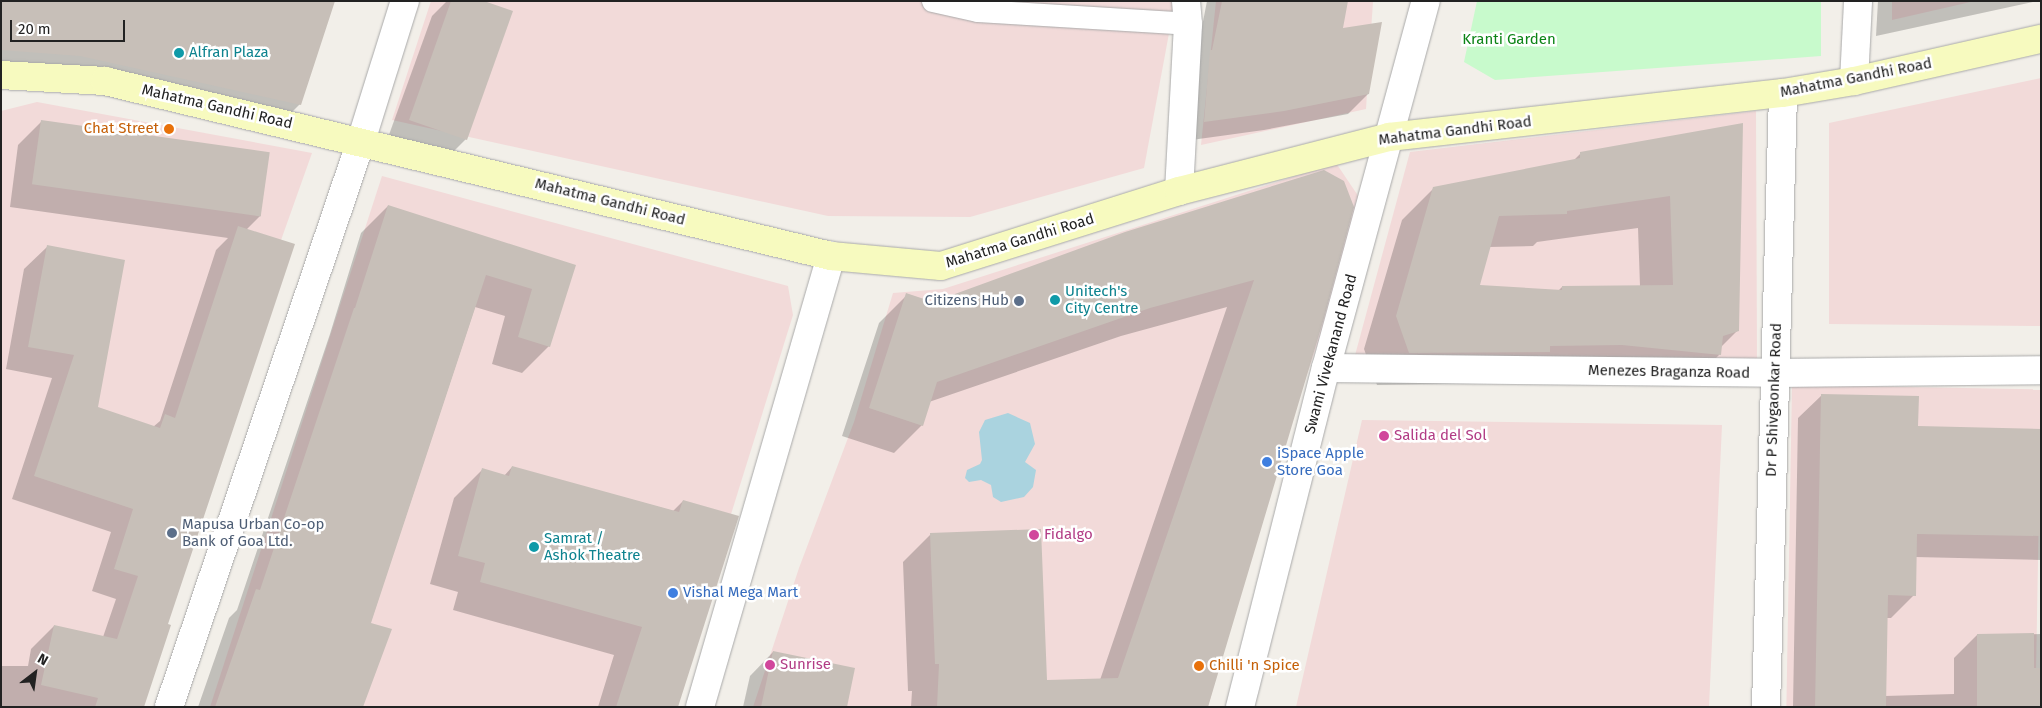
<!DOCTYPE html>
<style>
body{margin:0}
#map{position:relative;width:2042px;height:708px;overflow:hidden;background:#f2efe9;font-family:"Fira Sans",sans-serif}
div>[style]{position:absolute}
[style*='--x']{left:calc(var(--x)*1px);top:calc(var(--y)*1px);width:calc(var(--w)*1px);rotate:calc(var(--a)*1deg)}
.commercial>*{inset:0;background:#f2dad9;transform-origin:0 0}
.park>*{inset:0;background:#c8facc}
.water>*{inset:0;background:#aad3df}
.shadow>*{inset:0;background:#0003}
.building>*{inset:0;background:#c7bfb8;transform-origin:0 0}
.roads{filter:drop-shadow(0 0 1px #a9a9a9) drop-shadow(0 0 1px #a9a9a9)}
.service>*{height:22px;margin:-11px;padding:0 11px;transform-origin:11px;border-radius:11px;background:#fff}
.minor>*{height:28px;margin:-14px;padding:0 14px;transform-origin:14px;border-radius:14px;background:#fff}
.tertiary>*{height:28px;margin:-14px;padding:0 14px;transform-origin:14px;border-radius:14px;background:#fff}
.secondary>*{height:28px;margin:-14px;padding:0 14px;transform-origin:14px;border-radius:14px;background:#f7fabf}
.dots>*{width:14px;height:14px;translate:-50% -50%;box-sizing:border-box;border:2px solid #fff;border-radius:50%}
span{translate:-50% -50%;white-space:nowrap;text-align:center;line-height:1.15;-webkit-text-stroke:5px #fff;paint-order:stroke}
.park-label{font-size:15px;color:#0c8416}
.culture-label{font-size:15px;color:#0d838f}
.left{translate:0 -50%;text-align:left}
.street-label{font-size:15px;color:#222}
.food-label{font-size:15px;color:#c56008}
.right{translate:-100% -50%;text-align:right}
.service-label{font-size:15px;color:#4e5e75}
.hotel-label{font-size:15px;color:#b23c85}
.shop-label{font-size:15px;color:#366cbe}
.frame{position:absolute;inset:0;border:2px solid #222;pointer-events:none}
.north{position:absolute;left:10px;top:648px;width:50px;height:50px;-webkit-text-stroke:4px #fff;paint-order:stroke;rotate:30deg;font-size:14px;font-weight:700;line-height:20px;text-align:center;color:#222}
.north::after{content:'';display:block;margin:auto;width:18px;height:22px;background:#222;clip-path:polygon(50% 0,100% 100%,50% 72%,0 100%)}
.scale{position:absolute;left:10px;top:20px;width:115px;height:22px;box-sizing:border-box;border:2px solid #222;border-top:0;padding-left:6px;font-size:15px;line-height:18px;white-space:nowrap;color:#222;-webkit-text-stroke:4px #fff;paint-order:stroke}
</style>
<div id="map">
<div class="commercial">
<i style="clip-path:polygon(431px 1px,1175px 1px,1144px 168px,970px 217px,828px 216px,392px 120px)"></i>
<i style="clip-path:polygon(1216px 1px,1373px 1px,1366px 109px,1201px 145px)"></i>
<i style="clip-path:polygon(1892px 1px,1975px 1px,1892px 20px)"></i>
<i style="clip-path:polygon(2041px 78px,2041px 326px,1829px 324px,1829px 123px)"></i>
<i style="clip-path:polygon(37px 102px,312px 153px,115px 707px,1px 707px,1px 111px)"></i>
<i style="clip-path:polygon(1756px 111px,1757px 361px,1354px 359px,1410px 152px)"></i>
<i style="clip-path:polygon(1336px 163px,1365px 206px,1269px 485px,1208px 707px,753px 707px,799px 568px,854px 422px,893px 293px,943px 289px)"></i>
<i style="clip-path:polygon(382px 176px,788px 286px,793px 315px,671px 707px,210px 707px)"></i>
<i style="left:1792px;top:385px;width:249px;height:322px;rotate:1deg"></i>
<i style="clip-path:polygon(1362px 420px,1722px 425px,1709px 707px,1296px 707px)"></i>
</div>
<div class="park">
<i style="clip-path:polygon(1477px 1px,1821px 1px,1821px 56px,1495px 80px,1464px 62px)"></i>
</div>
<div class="water">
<i style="clip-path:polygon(1008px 413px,1030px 423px,1035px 444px,1025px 462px,1036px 470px,1033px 487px,1024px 497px,1001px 502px,993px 497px,991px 485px,981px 480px,969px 482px,965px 478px,967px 470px,980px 464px,982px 460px,979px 432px,985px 420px)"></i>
</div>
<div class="shadow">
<i style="clip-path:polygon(1px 1px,300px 104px,272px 132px,51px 84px,1px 80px)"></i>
<i style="clip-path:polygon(447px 1px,480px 1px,466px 139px,442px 163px,386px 143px,432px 16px)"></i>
<i style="clip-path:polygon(1207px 1px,1347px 1px,1341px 30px,1368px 94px,1348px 114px,1264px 130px,1184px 141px,1194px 68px)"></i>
<i style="clip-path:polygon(1878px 1px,2037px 1px,1876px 36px)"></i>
<i style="clip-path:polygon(42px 121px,261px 215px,246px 230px,166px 625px,142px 707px,1px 707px,1px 666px,28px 666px,31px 649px,54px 626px,103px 637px,116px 599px,92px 591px,111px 532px,12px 499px,52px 378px,6px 369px,24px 269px,47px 247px,96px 408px,153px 427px,160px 421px,216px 250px,228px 238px,10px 207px,18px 145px)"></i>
<i style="clip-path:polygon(evenodd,1742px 124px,1738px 330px,1721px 347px,1720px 354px,1688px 386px,1590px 377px,1516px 383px,1377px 385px,1364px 349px,1402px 220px,1434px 188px,1574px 160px,1581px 153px,1742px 124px,1638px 228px,1640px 286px,1562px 287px,1558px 291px,1478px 286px,1489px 247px,1533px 246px,1537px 242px,1638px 228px)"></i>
<i style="clip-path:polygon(1324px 171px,1207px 707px,911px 707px,912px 691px,908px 691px,903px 562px,931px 534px,1046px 682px,1100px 680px,1227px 307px,1121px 336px,929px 402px,922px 425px,894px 453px,842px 436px,879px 323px,907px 295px,933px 303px)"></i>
<i style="clip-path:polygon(388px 206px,575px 266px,549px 346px,522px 373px,492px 364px,505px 316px,475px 307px,370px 624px,361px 707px,198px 707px,229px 618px,237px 610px,330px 334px,361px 233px)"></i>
<i style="clip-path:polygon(1822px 395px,1917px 427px,2041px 430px,2041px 560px,1915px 557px,1914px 595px,1891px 618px,1887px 618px,1885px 696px,1954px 694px,1954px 658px,1977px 635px,2041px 634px,2041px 707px,1793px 707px,1798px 418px)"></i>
<i style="clip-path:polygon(512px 467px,673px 511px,683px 501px,676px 707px,598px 707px,614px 655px,453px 610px,458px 592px,430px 584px,454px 498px,482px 470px,504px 476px)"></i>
<i style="clip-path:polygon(773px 652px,845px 707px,743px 707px,750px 676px)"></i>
</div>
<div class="building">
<i style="clip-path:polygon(1px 1px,335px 1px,301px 105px,80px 56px,1px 50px)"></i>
<i style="clip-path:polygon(451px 1px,484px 1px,513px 11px,467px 140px,409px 120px)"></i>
<i style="clip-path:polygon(1222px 1px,1348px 1px,1343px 28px,1382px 22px,1369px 94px,1284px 111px,1204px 122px,1210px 50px,1212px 50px)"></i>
<i style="left:41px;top:120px;width:231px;height:65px;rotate:8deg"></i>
<i style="clip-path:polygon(evenodd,1743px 123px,1739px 331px,1723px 336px,1721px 355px,1622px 345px,1550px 346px,1550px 352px,1409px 353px,1396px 316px,1433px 187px,1580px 158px,1580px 152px,1743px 123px,1670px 196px,1673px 285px,1562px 286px,1562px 290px,1480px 285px,1499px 216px,1567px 214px,1567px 211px,1670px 196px)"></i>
<i style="clip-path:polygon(1324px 170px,1344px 181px,1354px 207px,1324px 318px,1208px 707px,937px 707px,939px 664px,935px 664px,930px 533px,1041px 529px,1047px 680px,1118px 678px,1254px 280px,1150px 308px,937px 382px,923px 426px,869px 408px,906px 293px,933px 302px,1125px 232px)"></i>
<i style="clip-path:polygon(388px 205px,576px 265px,550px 347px,518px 337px,532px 289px,486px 275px,371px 623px,392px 629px,363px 707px,215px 707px,256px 589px,260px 590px,354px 308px,355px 308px)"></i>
<i style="clip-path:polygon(238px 226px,295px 244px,168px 624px,171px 625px,144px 707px,95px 707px,98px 698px,41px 685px,54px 625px,117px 639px,138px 576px,114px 569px,133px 509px,34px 476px,74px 355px,28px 347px,47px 245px,125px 260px,98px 407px,160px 428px,165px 414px,175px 418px)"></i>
<i style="clip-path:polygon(1821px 394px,1919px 396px,1918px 426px,2041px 429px,2041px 536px,1917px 534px,1916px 596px,1888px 595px,1886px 707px,1815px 707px)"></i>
<i style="clip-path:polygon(512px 466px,679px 512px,683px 500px,739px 516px,678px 707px,616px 707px,642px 627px,480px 582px,485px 563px,458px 556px,482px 468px,509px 476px)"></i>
<i style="clip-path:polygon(2034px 633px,2034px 668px,2041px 668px,2041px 707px,1977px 707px,1977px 634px)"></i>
<i style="clip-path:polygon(773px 651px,855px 668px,847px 707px,761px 707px)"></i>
</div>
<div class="roads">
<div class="service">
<i style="--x:933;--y:1;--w:46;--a:12.5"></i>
<i style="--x:978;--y:11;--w:210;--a:3.5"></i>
</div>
<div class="minor">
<i style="--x:1179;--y:191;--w:167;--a:-86.9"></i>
<i style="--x:1188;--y:24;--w:23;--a:-95"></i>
<i style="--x:1326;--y:368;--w:449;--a:0.6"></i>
<i style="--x:1775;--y:373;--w:266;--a:-0.6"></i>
<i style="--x:169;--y:707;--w:598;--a:-71.26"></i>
<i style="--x:361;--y:141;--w:147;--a:-72.6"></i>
<i style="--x:700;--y:707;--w:470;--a:-73.8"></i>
</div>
<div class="tertiary">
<i style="--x:1854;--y:81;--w:80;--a:-87.1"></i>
<i style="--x:1240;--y:707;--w:350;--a:-75.8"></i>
<i style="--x:1326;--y:368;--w:380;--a:-74.8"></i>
<i style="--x:1766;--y:707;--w:614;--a:-88.41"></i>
</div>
<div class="secondary">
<i style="--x:1;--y:75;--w:104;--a:3.3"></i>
<i style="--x:105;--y:81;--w:747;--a:13.55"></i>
<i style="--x:831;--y:256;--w:110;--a:5.2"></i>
<i style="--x:941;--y:266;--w:250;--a:-17.5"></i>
<i style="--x:1179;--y:191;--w:217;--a:-14.4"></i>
<i style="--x:1389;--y:137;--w:396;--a:-6.4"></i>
<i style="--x:1783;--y:93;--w:72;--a:-9.6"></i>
<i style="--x:1854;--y:81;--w:192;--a:-12.7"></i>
</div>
</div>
<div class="dots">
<i style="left:179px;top:53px;background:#0f9aa8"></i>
<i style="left:169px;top:129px;background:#e8710a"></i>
<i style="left:1055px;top:300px;background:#0f9aa8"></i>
<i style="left:1019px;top:301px;background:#5c6f8a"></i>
<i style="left:1384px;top:436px;background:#d1479c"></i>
<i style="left:1267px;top:462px;background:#3f7fe0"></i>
<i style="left:172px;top:533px;background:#5c6f8a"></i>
<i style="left:1034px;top:535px;background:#d1479c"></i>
<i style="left:534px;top:547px;background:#0f9aa8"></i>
<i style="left:673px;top:593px;background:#3f7fe0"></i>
<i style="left:770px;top:665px;background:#d1479c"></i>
<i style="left:1199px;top:666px;background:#e8710a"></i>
</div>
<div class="park-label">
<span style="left:1509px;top:40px">Kranti Garden</span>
</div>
<div class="culture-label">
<span class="left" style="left:189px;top:53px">Alfran Plaza</span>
<span class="left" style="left:1065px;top:300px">Unitech's<br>City Centre</span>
<span class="left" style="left:544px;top:547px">Samrat /<br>Ashok Theatre</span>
</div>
<div class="street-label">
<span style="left:1856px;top:78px;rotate:-11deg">Mahatma Gandhi Road</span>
<span style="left:217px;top:107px;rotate:13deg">Mahatma Gandhi Road</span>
<span style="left:1455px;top:131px;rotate:-7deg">Mahatma Gandhi Road</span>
<span style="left:610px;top:202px;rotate:14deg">Mahatma Gandhi Road</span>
<span style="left:1020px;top:241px;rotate:-17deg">Mahatma Gandhi Road</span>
<span style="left:1331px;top:354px;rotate:-75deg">Swami Vivekanand Road</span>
<span style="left:1669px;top:372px;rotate:1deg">Menezes Braganza Road</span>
<span style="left:1774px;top:400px;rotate:-88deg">Dr P Shivgaonkar Road</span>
</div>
<div class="food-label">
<span class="right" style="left:159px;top:129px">Chat Street</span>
<span class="left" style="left:1209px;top:666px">Chilli 'n Spice</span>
</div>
<div class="service-label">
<span class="right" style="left:1009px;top:301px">Citizens Hub</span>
<span class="left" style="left:182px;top:533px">Mapusa Urban Co-op<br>Bank of Goa Ltd.</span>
</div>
<div class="hotel-label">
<span class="left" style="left:1394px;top:436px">Salida del Sol</span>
<span class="left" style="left:1044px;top:535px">Fidalgo</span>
<span class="left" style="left:780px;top:665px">Sunrise</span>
</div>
<div class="shop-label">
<span class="left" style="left:1277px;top:462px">iSpace Apple<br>Store Goa</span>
<span class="left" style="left:683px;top:593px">Vishal Mega Mart</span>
</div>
<div class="frame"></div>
<div class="north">N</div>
<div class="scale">20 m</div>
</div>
